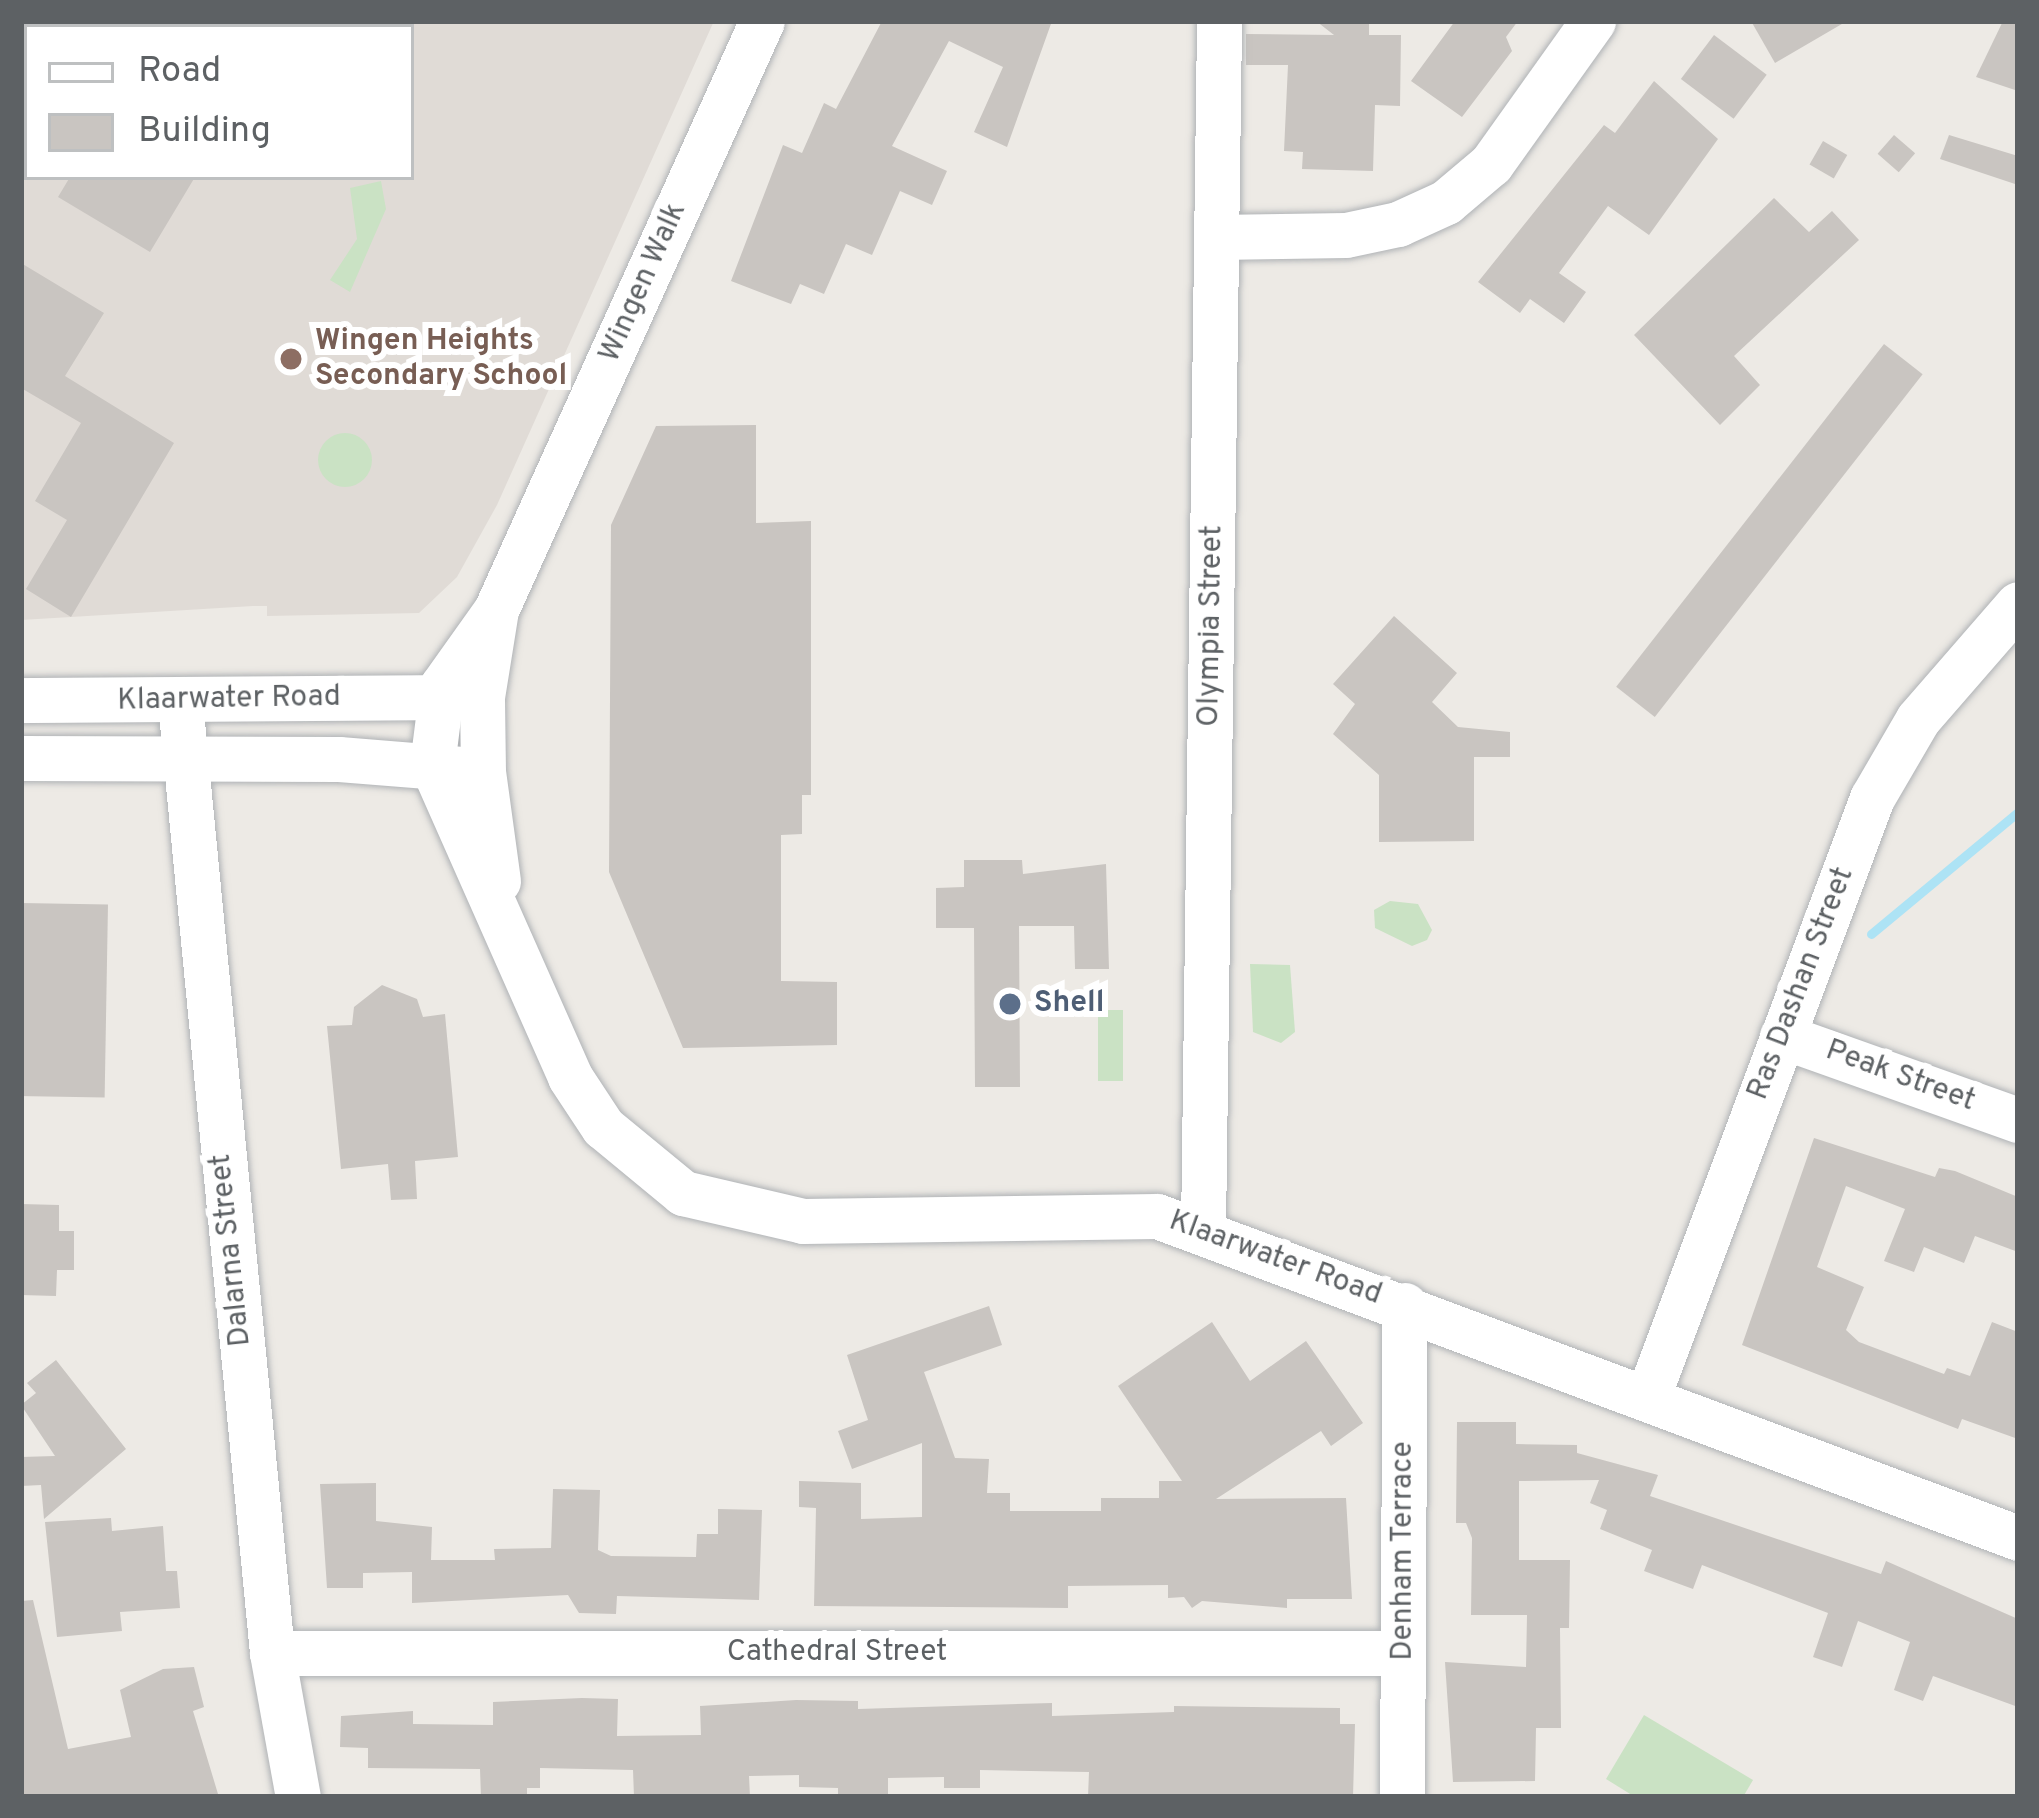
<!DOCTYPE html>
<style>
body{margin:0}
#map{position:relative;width:2039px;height:1818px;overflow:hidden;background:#edeae5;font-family:Overpass,sans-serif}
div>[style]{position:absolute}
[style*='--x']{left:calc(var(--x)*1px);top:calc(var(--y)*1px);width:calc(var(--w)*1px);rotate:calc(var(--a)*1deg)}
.education>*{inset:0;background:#e0dbd6}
.green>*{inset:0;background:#cae2c4;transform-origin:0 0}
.round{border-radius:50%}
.stream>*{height:9px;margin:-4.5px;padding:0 4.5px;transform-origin:4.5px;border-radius:4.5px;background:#ade3f5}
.building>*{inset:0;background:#c9c5c1;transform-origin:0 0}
.roads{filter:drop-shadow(0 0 3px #b0b3b6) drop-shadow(0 0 3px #b0b3b6)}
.minor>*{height:45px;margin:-22.5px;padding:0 22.5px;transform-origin:22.5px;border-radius:22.5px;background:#fff}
.dots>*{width:33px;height:33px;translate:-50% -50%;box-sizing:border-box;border:6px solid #fff;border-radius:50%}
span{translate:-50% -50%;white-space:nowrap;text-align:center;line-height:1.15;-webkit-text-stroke:12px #fff;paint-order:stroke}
.street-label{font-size:30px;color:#5d6164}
.education-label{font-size:30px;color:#785e54;font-weight:700}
.left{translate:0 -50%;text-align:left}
.service-label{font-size:30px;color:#4e5e75;font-weight:700}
.frame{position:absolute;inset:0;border:24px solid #5d6164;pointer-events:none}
.legend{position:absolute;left:24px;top:24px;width:390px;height:156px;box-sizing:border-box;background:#fff;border:3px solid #bec0c1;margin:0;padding:15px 21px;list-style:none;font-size:36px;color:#5d6164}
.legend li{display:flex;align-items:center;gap:24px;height:60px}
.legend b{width:60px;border:3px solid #bec0c1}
</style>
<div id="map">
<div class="education">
<i style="clip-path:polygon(evenodd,21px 21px,714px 21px,497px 505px,457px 577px,419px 613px,267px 616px,267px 606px,253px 606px,21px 620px,21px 21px,27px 27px,411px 27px,411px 177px,27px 177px,27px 27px)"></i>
</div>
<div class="green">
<i style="clip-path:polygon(381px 181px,386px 209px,350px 292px,330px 280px,357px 239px,350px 188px)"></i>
<i class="round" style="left:318px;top:433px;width:54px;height:54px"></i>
<i style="clip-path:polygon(1390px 901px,1418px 904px,1432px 930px,1427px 940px,1412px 946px,1375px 928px,1374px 910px)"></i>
<i style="clip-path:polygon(1250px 964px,1290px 965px,1295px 1032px,1281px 1043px,1253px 1032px)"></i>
<i style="left:1123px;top:1010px;width:71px;height:25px;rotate:90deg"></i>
<i style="clip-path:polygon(1644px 1715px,1753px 1780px,1743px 1797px,1635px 1797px,1606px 1779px)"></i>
</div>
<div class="stream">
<i style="--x:1871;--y:934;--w:191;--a:-39.7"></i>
</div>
<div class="building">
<i style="clip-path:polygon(882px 21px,1052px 21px,1007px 147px,974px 132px,1003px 67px,949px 41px,892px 146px,947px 171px,932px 205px,900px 191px,872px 255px,846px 244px,824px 294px,800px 284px,791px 304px,731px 281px,783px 145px,802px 153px,824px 103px,836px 109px)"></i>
<i style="clip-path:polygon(1316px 21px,1369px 21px,1369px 35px,1401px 35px,1400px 106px,1375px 105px,1373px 171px,1302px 169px,1303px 152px,1284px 151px,1288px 65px,1246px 65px,1246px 34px,1334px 35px)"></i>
<i style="clip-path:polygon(1455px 21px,1518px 21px,1506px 37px,1512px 51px,1462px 117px,1411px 81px)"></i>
<i style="clip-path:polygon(1751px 21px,1847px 21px,1775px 63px)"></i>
<i style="clip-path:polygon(2003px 21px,2018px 21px,2018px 91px,1976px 77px)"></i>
<i style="left:1714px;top:35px;width:66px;height:55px;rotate:37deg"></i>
<i style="clip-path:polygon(1654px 81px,1718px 139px,1649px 235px,1608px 206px,1559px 273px,1586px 292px,1564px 323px,1530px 299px,1520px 313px,1478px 282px,1604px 125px,1615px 133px)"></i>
<i style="left:1894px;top:135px;width:28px;height:25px;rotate:41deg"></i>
<i style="clip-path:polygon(1949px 135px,2018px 156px,2018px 185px,1940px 159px)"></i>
<i style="left:1823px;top:141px;width:28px;height:27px;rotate:30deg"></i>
<i style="clip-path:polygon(70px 177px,195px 177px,150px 252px,58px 197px)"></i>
<i style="clip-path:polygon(1774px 198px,1809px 232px,1832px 211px,1859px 240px,1734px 356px,1760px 385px,1720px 425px,1634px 335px)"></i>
<i style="clip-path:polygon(21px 263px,104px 313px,65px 376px,174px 443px,71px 617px,26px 589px,67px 520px,35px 501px,81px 423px,21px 388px)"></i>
<i style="left:1884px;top:344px;width:49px;height:435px;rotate:38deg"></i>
<i style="clip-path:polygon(756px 425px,756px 523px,811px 521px,811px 795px,802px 795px,802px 834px,781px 835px,781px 981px,837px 982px,837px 1045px,683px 1048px,609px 872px,611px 525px,656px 426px)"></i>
<i style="clip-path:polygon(1394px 616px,1457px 673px,1432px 702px,1458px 727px,1510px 732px,1510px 757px,1474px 757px,1474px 841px,1379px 842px,1379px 775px,1333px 734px,1355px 704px,1333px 684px)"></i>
<i style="clip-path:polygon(964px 860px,1022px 860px,1023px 874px,1106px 864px,1109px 969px,1075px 969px,1074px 926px,1019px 926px,1020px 1087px,975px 1087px,974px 928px,936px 928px,936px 888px,964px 887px)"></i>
<i style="left:21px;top:903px;width:87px;height:193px;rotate:1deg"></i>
<i style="clip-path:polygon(382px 985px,417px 999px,423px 1017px,445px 1014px,458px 1157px,415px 1161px,417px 1199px,391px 1200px,388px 1164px,341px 1169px,327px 1026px,352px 1025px,354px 1007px)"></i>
<i style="clip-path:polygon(1814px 1138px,1935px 1177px,1939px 1168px,1955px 1171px,2018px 1197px,2018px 1252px,1975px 1236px,1964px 1263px,1924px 1247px,1914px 1272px,1884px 1261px,1905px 1209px,1846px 1186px,1817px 1267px,1864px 1287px,1846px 1330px,1859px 1342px,1944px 1374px,1947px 1368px,1970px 1376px,1992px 1322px,2018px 1332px,2018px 1439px,1962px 1419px,1958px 1429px,1742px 1345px)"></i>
<i style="clip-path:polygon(21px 1204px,59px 1205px,59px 1231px,74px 1231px,74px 1270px,57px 1270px,56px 1296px,21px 1295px)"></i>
<i style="clip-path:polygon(989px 1306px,1002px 1345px,924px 1372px,955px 1458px,989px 1459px,987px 1493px,1010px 1493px,1010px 1511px,1101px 1511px,1101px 1498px,1159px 1498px,1159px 1481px,1182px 1481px,1118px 1386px,1212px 1322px,1250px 1381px,1306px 1341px,1363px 1423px,1331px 1446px,1321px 1431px,1216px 1499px,1346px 1498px,1352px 1599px,1287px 1599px,1287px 1608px,1202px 1601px,1192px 1608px,1184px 1597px,1168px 1598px,1168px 1585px,1068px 1586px,1068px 1608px,814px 1606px,816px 1508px,799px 1507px,799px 1481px,861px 1483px,861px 1519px,922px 1517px,922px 1443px,852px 1469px,838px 1431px,868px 1420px,847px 1355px)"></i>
<i style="clip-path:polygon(56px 1360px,126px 1449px,44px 1519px,41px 1485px,21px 1486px,21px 1457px,55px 1456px,21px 1405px,36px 1393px,27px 1383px)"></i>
<i style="clip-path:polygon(1457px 1422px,1516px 1422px,1516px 1444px,1577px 1445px,1577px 1453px,1658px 1475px,1650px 1496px,1881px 1574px,1886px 1561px,2018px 1619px,2018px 1707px,1933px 1676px,1923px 1701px,1894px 1690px,1910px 1642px,1858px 1621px,1842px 1667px,1813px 1657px,1828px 1613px,1702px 1565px,1693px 1589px,1644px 1571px,1652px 1550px,1600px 1529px,1607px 1510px,1590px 1503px,1599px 1480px,1519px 1481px,1519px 1560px,1570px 1560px,1569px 1628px,1560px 1628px,1561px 1728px,1536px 1728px,1535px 1781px,1453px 1782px,1445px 1662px,1526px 1667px,1527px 1615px,1471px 1615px,1472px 1538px,1466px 1523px,1456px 1523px)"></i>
<i style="clip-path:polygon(376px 1483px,376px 1521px,432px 1527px,431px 1560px,495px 1560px,494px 1549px,551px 1548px,553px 1489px,600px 1490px,598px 1550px,611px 1556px,696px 1557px,697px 1534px,718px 1534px,718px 1509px,762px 1510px,759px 1600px,617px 1596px,616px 1614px,579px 1613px,568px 1595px,412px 1603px,412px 1572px,363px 1573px,363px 1588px,327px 1588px,320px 1484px)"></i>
<i style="clip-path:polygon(111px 1518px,112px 1531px,163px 1526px,166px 1571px,177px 1571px,180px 1608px,120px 1612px,122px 1631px,57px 1637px,45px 1522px)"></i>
<i style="clip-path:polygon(33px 1600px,68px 1749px,131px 1737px,120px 1690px,163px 1669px,194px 1667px,204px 1707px,193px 1711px,218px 1794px,21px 1797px,21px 1601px)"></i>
<i style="clip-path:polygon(582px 1698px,618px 1699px,617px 1736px,701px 1735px,700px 1706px,796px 1700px,858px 1701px,858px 1709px,1052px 1703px,1052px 1716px,1174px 1712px,1174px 1706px,1340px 1708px,1340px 1724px,1355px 1724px,1353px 1797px,1088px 1797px,1089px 1772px,980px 1770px,980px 1788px,944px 1788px,944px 1777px,888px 1778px,888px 1797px,838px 1797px,838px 1788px,799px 1787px,799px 1775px,749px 1776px,750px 1797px,634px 1797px,633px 1770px,540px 1768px,540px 1788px,527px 1788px,527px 1797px,481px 1797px,480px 1769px,368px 1768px,368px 1748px,340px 1747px,341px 1716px,413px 1711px,413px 1724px,493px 1725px,493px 1702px)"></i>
</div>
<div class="roads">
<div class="minor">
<i style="--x:1216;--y:237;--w:130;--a:-0.9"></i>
<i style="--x:1346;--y:235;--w:53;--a:-11.9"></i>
<i style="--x:1398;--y:224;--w:53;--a:-24.6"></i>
<i style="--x:1446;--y:202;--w:59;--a:-40.2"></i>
<i style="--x:1491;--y:164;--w:176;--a:-54.5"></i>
<i style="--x:496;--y:610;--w:93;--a:125.4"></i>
<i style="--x:442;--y:686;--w:80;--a:97.2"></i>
<i style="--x:432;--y:765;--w:341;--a:66.1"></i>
<i style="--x:570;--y:1077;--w:60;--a:56.6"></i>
<i style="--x:603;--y:1127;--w:104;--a:39.5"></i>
<i style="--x:683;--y:1193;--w:123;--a:13.1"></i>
<i style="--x:803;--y:1221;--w:354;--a:-0.8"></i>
<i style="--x:1157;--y:1216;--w:919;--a:20.5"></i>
<i style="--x:21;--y:700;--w:447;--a:-0.4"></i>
<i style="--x:180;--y:702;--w:955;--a:84.47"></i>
<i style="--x:272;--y:1653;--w:146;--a:79.8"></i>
<i style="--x:21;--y:758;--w:318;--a:0.2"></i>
<i style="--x:339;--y:759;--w:123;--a:4.6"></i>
<i style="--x:498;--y:881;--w:110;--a:-97.8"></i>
<i style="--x:483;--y:772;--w:75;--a:-90.8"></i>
<i style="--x:482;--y:697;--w:88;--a:-80.9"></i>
<i style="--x:496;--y:610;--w:646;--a:-65.7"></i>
<i style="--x:1782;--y:1036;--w:251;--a:19.6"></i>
<i style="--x:1203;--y:1230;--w:1209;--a:-89.24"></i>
<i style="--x:1647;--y:1399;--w:642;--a:-69.48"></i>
<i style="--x:1872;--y:798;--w:91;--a:-59.8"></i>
<i style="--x:1918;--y:719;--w:152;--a:-49"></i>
<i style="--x:272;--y:1653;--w:1131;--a:0"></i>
<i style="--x:1402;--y:1797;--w:492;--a:-89.7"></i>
</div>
</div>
<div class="dots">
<i style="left:291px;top:359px;background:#8d6e63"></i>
<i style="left:1010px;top:1004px;background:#5c6f8a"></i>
</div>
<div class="street-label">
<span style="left:644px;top:283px;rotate:-66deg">Wingen Walk</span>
<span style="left:1212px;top:626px;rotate:-89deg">Olympia Street</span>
<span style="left:229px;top:700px;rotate:-1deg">Klaarwater Road</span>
<span style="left:1802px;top:984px;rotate:-69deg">Ras Dashan Street</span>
<span style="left:1900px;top:1077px;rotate:20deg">Peak Street</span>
<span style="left:232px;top:1250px;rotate:-96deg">Dalarna Street</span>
<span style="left:1275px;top:1259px;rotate:20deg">Klaarwater Road</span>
<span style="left:1404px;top:1551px;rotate:-90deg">Denham Terrace</span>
<span style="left:837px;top:1653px">Cathedral Street</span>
</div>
<div class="education-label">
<span class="left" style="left:315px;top:359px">Wingen Heights<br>Secondary School</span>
</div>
<div class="service-label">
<span class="left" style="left:1034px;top:1004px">Shell</span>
</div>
<div class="frame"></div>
<ul class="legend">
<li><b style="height:15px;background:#fff"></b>Road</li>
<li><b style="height:33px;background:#c9c5c1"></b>Building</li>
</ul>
</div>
